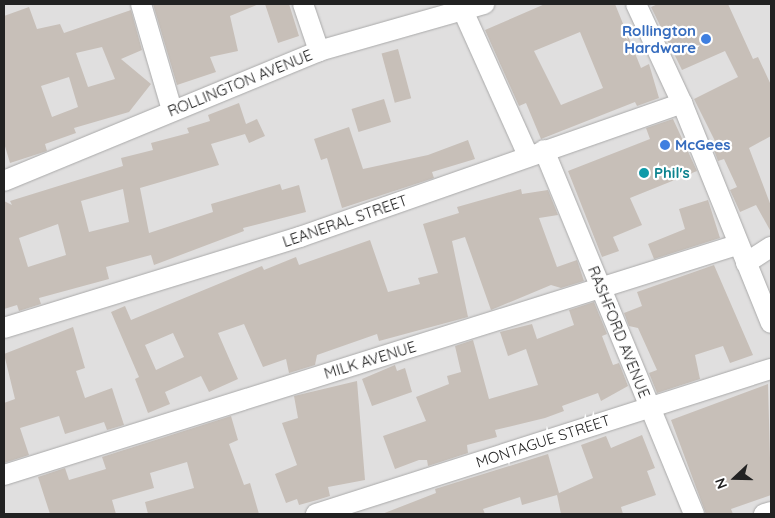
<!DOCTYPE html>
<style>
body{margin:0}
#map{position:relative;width:775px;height:518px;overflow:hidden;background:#f2efe9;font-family:Quicksand,sans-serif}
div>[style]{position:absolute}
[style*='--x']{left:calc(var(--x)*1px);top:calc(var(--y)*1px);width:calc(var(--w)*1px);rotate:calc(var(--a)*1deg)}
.residential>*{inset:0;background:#e0dfdf;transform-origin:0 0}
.building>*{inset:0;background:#c7bfb8;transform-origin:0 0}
.roads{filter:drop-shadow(0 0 1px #a9a9a9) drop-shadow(0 0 1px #a9a9a9)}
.minor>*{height:20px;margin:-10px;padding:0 10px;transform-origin:10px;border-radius:10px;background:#fff}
.dots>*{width:14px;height:14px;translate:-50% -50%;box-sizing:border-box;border:2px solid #fff;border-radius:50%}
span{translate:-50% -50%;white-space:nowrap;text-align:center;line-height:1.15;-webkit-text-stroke:4.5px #fff;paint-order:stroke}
.shop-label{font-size:15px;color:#366cbe;font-weight:700}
.right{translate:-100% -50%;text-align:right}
.left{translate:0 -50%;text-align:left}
.street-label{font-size:15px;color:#222}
.culture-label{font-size:15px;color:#0d838f;font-weight:700}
.frame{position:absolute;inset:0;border:5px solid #222;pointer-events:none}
.north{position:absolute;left:710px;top:453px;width:50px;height:50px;-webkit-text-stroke:4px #fff;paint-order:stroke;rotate:249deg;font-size:14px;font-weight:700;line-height:20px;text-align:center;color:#222}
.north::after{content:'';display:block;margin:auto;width:18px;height:22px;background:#222;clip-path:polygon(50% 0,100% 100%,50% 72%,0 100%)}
</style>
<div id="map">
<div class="residential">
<i style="left:4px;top:4px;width:767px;height:510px"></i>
</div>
<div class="building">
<i style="clip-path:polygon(153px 4px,259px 4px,230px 16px,238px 51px,210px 57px,216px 72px,177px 85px)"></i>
<i style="clip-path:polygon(265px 4px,289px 4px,299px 36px,278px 43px)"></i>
<i style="clip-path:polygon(evenodd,545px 4px,615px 4px,641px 68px,649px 64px,659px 98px,637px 106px,635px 102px,541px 139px,526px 103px,519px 106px,485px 30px,545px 4px,580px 32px,603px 88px,561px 105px,534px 51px,580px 32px)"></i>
<i style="clip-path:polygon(658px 4px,728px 4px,753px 59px,758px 57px,771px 85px,771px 136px,749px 148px,771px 206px,771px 232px,756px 205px,740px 212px,730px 190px,737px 187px,724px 159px,718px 161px,711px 142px,715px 141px,694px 99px,738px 77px,725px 51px,682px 70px,651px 7px)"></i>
<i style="clip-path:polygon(evenodd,29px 7px,37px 29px,60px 24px,64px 33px,131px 10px,142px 50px,121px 59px,151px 84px,129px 112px,74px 128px,76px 133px,45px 144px,47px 151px,10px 163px,4px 143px,4px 16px,29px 7px,102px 47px,115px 79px,88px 87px,76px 53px,102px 47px,29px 7px,69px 77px,78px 107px,52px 117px,41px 86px,69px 77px)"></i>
<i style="left:398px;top:49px;width:51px;height:17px;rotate:75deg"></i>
<i style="left:384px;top:99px;width:24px;height:34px;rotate:73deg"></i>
<i style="clip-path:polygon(evenodd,239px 103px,246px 124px,257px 119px,265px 136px,249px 143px,245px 134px,211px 144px,219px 165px,140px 188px,149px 233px,213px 212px,211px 204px,280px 184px,282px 190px,299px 185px,306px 212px,243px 228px,244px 231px,154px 265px,151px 255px,106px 267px,109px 279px,39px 298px,41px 304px,19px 311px,17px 305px,4px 309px,4px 201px,12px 205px,10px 201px,123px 166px,121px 158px,153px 150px,151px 143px,189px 133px,187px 128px,210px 121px,208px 115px,239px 103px,123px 189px,129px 222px,89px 232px,81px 201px,123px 189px,239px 103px,58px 224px,66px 255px,28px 267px,19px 238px,58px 224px)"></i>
<i style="clip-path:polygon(673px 119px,697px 171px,630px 198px,642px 225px,613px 237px,619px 251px,602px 257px,568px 171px,650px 139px,646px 128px)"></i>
<i style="clip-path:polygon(349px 127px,363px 169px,428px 155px,468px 140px,475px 159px,432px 172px,434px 178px,342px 208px,327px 158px,321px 160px,314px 139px)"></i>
<i style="clip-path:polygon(evenodd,521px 189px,522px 194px,548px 190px,558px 215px,539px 218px,557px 267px,577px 260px,584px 281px,561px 288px,551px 285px,491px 310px,465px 237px,452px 241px,468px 317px,379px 341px,377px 334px,317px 355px,315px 365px,289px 373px,286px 359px,263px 367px,244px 324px,218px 333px,238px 379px,209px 392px,201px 376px,165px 392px,170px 404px,148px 413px,135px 379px,139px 377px,111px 312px,125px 306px,131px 320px,262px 266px,264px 270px,296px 257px,299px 265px,370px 240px,388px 292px,420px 284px,418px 278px,438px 273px,423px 224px,459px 213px,457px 207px,521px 189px,173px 333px,184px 357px,156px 370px,145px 345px,173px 333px)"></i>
<i style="clip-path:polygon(708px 200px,720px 238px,654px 259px,648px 244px,685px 229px,679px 209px)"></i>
<i style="clip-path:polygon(714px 265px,753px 355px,730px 363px,723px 346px,695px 355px,700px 379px,657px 393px,649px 373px,657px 370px,638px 328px,629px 326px,624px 313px,642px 306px,637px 292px)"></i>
<i style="clip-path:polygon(594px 302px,607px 334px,602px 336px,613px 365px,619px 363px,628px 386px,601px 401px,598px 393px,562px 406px,564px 411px,545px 418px,495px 430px,497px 437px,467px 445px,468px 453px,428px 466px,427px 460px,419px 460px,395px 469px,383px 436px,426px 421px,416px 397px,449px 384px,447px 376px,461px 372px,455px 346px,473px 340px,489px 399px,538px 385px,526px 349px,508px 356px,500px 332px,532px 324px,537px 339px,574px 325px,569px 310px)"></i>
<i style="clip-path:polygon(73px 327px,85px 368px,76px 371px,85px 398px,112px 388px,124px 425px,107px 430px,104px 422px,65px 434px,59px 416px,20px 428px,29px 455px,4px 463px,4px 403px,15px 399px,4px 354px)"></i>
<i style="clip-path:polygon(395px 365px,397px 371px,405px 368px,412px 392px,372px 406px,362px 379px)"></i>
<i style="clip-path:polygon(357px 381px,365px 480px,328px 487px,330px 496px,317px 500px,299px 505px,297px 499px,286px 503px,275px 474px,297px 465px,282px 423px,298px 418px,294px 396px)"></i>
<i style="clip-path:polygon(768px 384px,771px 495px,731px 509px,733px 514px,706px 514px,671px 420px)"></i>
<i style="clip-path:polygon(231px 416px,238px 440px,229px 444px,244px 485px,250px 483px,259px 514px,148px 514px,145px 502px,194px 488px,187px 462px,150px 473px,154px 488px,112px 500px,116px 514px,50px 514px,38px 477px,65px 468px,69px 480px,106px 469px,102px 457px)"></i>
<i style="clip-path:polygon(642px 435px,655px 468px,647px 471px,656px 495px,621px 507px,623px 514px,561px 514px,557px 495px,522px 505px,520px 497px,483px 509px,485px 514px,382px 514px,436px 493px,435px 489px,548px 454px,559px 493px,593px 478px,581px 445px,606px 436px,611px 448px)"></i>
</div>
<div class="roads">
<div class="minor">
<i style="--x:141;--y:4;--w:110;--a:73.7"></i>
<i style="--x:303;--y:4;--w:50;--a:71.2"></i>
<i style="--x:460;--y:4;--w:166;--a:65.8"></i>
<i style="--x:636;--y:4;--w:109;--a:65.1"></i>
<i style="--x:682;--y:103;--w:237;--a:68"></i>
<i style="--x:544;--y:150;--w:394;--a:67.6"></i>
<i style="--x:4;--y:181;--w:341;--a:-22.4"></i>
<i style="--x:319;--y:51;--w:172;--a:-15.9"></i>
<i style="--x:746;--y:263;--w:30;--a:-33"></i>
<i style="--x:4;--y:328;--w:310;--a:-17.1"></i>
<i style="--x:300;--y:237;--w:405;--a:-19.3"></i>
<i style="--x:4;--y:475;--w:768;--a:-17.42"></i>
<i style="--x:316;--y:514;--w:478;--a:-17.7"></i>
<i style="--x:764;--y:514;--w:7;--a:-16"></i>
</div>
</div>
<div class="dots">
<i style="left:706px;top:39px;background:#3f7fe0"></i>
<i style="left:665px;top:145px;background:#3f7fe0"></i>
<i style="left:644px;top:173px;background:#0f9aa8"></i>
</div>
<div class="shop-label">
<span class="right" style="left:696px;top:39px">Rollington<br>Hardware</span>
<span class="left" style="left:675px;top:145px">McGees</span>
</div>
<div class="street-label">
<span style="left:240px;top:83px;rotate:-22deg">ROLLINGTON AVENUE</span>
<span style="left:345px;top:221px;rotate:-19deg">LEANERAL STREET</span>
<span style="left:619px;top:332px;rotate:68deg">RASHFORD AVENUE</span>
<span style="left:370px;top:360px;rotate:-17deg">MILK AVENUE</span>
<span style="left:543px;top:441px;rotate:-18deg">MONTAGUE STREET</span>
</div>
<div class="culture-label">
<span class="left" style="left:654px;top:173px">Phil's</span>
</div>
<div class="frame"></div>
<div class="north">N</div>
</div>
